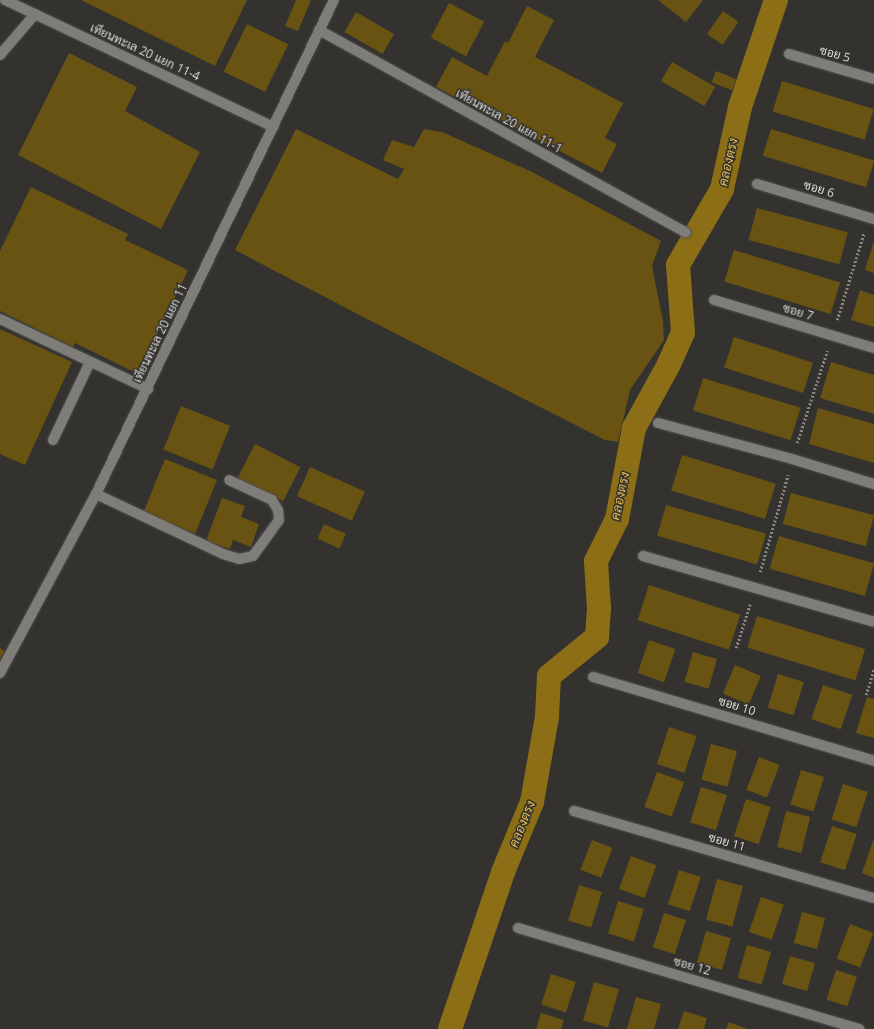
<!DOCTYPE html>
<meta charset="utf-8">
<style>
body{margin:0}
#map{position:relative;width:874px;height:1029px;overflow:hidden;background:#33322f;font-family:"Open Sans",Sarabun,sans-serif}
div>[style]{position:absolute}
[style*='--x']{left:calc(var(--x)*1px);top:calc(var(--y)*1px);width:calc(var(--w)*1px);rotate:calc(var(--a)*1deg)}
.canal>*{height:24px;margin:-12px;padding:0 12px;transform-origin:12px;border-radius:12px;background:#8c6e17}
.building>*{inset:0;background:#695313;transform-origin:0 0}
.path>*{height:2.5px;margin-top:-1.25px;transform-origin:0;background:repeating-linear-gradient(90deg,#888784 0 2px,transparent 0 4px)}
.roads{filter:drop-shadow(0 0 1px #51504e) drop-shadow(0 0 1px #51504e)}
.lane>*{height:10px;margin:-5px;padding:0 5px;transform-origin:5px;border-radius:5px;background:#7f7d79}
.street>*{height:10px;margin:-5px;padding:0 5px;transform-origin:5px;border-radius:5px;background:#7f7d79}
span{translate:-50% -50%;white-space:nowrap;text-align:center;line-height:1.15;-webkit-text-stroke:3px #33322f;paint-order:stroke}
.street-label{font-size:12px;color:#dddcda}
.water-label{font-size:13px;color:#e5bc4d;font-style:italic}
</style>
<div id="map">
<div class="canal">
<i style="--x:450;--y:1029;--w:166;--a:-71.3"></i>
<i style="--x:503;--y:872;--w:76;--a:-67.5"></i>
<i style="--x:532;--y:802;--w:86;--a:-80"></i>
<i style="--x:547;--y:717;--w:41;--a:-87.2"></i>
<i style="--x:549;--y:676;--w:62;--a:-39.1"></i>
<i style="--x:597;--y:637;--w:29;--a:-86"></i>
<i style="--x:599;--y:608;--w:47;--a:-93.7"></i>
<i style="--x:596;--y:561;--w:47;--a:-63.4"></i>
<i style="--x:617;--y:519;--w:93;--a:-79.4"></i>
<i style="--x:634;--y:428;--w:73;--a:-61.3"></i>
<i style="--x:669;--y:364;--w:34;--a:-66"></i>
<i style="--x:683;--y:333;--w:68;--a:-94.2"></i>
<i style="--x:678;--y:265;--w:88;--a:-59.9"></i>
<i style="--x:722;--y:189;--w:84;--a:-77.6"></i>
<i style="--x:740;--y:107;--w:113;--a:-71.4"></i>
</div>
<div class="building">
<i style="clip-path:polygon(81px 0,247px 0,215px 66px)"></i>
<i style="clip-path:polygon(296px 0,311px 0,298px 31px,285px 26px)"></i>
<i style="clip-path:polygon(658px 0,703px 0,686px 22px)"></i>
<i style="left:449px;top:3px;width:40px;height:39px;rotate:28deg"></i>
<i style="clip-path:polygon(527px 6px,554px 20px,535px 57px,623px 103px,605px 138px,617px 144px,602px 173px,436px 87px,452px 57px,487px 76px,505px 41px,508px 43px)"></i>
<i style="left:723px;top:11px;width:19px;height:28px;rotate:35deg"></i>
<i style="left:356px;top:12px;width:44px;height:23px;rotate:30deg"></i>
<i style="left:247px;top:24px;width:46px;height:53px;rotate:26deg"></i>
<i style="clip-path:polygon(69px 53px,137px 87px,125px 111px,200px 152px,161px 229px,18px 155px)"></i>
<i style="left:672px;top:62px;width:50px;height:22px;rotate:30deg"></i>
<i style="left:716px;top:71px;width:22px;height:12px;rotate:22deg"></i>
<i style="left:782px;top:81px;width:96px;height:32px;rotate:17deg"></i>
<i style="clip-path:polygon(296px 129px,398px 179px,404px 169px,383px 160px,392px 140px,414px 147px,424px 129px,442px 132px,532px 172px,661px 241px,652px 266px,663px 321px,664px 340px,630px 390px,618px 442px,605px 440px,371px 321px,235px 250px)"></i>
<i style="left:771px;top:129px;width:108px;height:28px;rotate:17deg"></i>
<i style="clip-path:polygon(31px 187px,128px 234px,125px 240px,188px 270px,138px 374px,75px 343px,73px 347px,0 311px,0 251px)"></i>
<i style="left:757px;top:208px;width:94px;height:33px;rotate:15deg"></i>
<i style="clip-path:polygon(874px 241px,874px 273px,865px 270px)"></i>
<i style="left:734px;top:250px;width:111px;height:33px;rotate:17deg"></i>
<i style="clip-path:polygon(860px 290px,874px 295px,874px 327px,851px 320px)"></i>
<i style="clip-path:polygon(0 329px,72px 362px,25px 465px,0 454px)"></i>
<i style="left:734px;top:337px;width:83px;height:32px;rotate:18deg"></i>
<i style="clip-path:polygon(831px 362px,874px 375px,874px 414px,820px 398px)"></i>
<i style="left:703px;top:378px;width:102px;height:34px;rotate:17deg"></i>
<i style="left:181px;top:406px;width:53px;height:47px;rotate:22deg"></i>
<i style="clip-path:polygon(818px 408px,874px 424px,874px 463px,809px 444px)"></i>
<i style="left:255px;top:444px;width:51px;height:38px;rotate:27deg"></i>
<i style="left:682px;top:455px;width:98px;height:37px;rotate:17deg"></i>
<i style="left:165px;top:459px;width:56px;height:58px;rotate:22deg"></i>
<i style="left:310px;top:467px;width:60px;height:32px;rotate:24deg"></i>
<i style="left:791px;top:493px;width:86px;height:32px;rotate:15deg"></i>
<i style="clip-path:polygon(222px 498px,245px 506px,241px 517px,259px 524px,251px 547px,233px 540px,230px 549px,206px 541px)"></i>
<i style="left:666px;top:505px;width:104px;height:32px;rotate:16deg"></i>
<i style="left:324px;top:524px;width:24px;height:16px;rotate:24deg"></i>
<i style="left:779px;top:536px;width:99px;height:34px;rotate:16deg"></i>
<i style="left:649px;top:585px;width:96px;height:37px;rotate:18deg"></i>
<i style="left:757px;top:616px;width:113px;height:33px;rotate:17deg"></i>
<i style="left:649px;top:640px;width:28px;height:35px;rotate:19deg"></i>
<i style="clip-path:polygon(0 648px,5px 651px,0 659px)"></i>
<i style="left:693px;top:652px;width:25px;height:31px;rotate:16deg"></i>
<i style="left:735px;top:665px;width:28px;height:31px;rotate:23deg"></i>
<i style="left:778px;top:674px;width:27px;height:35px;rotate:17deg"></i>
<i style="left:823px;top:685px;width:31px;height:36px;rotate:19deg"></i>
<i style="clip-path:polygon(867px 697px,874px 699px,874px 738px,856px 733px)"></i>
<i style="left:669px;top:727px;width:29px;height:39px;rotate:18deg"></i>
<i style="left:711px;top:744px;width:27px;height:37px;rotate:15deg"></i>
<i style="left:759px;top:757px;width:22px;height:35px;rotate:21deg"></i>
<i style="left:801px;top:770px;width:24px;height:36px;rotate:17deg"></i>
<i style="left:657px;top:772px;width:29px;height:37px;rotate:20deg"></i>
<i style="left:843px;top:784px;width:26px;height:37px;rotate:18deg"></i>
<i style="left:701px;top:787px;width:27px;height:37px;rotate:17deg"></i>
<i style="left:746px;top:799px;width:26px;height:39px;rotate:18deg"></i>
<i style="left:786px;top:811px;width:25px;height:37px;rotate:14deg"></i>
<i style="left:832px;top:826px;width:26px;height:38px;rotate:18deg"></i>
<i style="clip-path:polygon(874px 838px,874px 878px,862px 873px)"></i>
<i style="left:592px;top:840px;width:22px;height:32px;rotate:21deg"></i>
<i style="left:631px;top:856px;width:27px;height:35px;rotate:20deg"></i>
<i style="left:679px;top:870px;width:23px;height:36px;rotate:18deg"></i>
<i style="left:717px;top:879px;width:27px;height:42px;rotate:15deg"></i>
<i style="left:579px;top:885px;width:24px;height:37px;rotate:17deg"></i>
<i style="left:761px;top:897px;width:24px;height:37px;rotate:19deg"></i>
<i style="left:618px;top:901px;width:27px;height:34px;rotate:17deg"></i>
<i style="left:802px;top:912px;width:24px;height:32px;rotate:15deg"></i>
<i style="left:664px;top:913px;width:23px;height:36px;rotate:18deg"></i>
<i style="left:850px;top:924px;width:25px;height:37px;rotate:21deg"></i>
<i style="left:706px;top:931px;width:26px;height:33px;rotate:16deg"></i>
<i style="left:747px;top:945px;width:25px;height:34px;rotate:16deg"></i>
<i style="left:790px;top:956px;width:26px;height:29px;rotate:16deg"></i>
<i style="left:836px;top:970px;width:22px;height:31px;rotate:18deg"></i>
<i style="left:551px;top:974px;width:26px;height:32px;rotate:18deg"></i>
<i style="left:594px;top:982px;width:26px;height:40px;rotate:16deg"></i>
<i style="clip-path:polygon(636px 997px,661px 1004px,654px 1029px,627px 1029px)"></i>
<i style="clip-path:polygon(684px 1011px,707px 1018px,704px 1029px,678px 1029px)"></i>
<i style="clip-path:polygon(541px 1013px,564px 1020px,561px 1029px,536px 1029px)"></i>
<i style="clip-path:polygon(729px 1022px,747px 1029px,726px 1029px)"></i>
</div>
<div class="path">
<i style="--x:837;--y:320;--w:91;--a:-72.8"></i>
<i style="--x:797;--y:443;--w:97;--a:-71.9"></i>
<i style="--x:760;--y:572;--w:101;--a:-73.9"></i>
<i style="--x:736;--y:648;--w:46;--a:-72.3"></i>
<i style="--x:866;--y:695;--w:27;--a:-73"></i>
</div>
<div class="roads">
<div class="lane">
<i style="--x:5;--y:0;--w:297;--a:25.3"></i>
<i style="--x:0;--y:55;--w:54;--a:-49.5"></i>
<i style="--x:0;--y:319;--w:164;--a:25.3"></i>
<i style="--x:53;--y:440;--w:86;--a:-64.6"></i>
</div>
<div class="street">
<i style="--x:319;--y:30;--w:419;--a:28.9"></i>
<i style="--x:789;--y:54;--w:89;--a:16.4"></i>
<i style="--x:757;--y:184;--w:122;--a:16.7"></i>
<i style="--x:714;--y:300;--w:167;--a:16.7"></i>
<i style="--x:658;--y:423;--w:139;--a:15"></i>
<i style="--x:792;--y:459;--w:86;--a:17"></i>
<i style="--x:96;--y:494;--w:140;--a:25.3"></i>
<i style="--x:223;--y:554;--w:17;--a:17"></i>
<i style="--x:239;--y:559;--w:14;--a:-12"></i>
<i style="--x:253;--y:556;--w:44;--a:-54.2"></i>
<i style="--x:279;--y:520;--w:10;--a:-96"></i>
<i style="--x:278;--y:510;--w:12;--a:-121"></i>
<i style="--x:272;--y:500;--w:47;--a:-155.1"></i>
<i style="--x:643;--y:556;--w:240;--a:15.9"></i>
<i style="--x:0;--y:673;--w:203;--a:-61.8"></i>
<i style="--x:96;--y:494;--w:548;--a:-64.28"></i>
<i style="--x:593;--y:677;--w:293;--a:16.6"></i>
<i style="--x:574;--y:811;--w:312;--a:16.2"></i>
<i style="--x:518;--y:928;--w:356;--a:16.5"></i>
</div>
</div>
<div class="street-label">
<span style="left:145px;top:52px;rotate:25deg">เทียนทะเล 20 แยก 11-4</span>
<span style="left:835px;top:54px;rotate:16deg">ซอย 5</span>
<span style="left:509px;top:121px;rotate:29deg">เทียนทะเล 20 แยก 11-1</span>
<span style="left:819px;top:189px;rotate:17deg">ซอย 6</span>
<span style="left:798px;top:312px;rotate:17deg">ซอย 7</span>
<span style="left:160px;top:333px;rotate:-64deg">เทียนทะเล 20 แยก 11</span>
<span style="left:737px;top:706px;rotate:17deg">ซอย 10</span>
<span style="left:727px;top:842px;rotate:16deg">ซอย 11</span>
<span style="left:692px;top:966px;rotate:16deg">ซอย 12</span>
</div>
<div class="water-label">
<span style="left:728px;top:162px;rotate:-77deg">คลองตรง</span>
<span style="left:620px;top:496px;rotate:-78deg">คลองตรง</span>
<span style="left:522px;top:824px;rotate:-68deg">คลองตรง</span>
</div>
</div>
